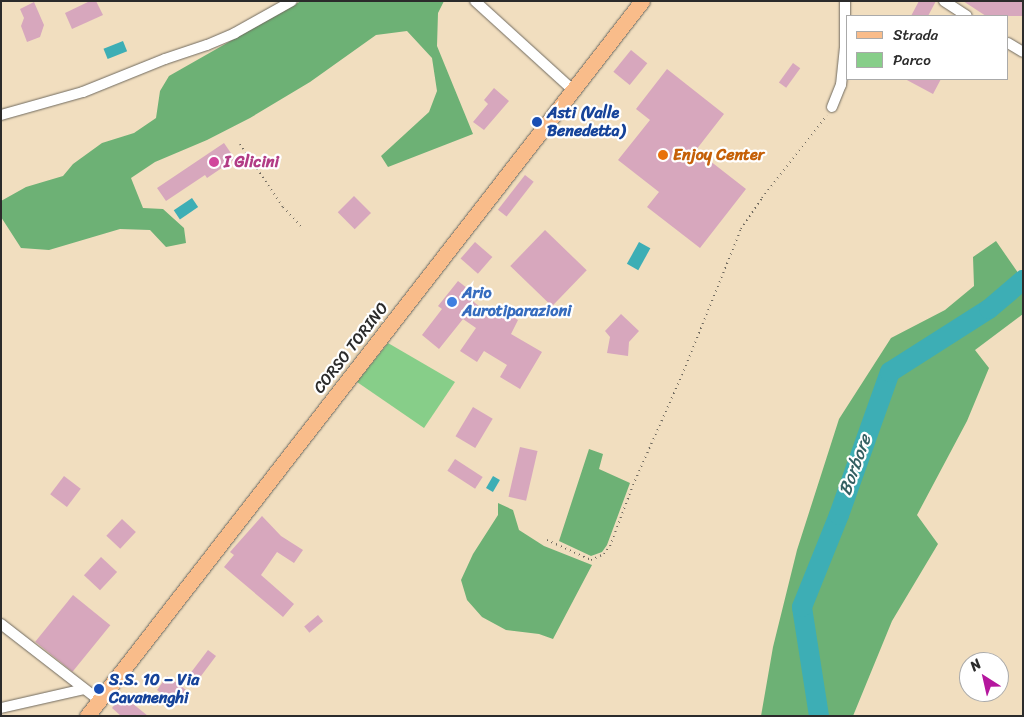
<!DOCTYPE html>
<meta charset="utf-8">
<style>
body{margin:0}
#map{position:relative;width:1024px;height:717px;overflow:hidden;background:#f1debf;font-family:Sriracha,sans-serif}
div>[style]{position:absolute}
[style*='--x']{left:calc(var(--x)*1px);top:calc(var(--y)*1px);width:calc(var(--w)*1px);rotate:calc(var(--a)*1deg)}
.green>*{inset:0;background:#87ce89}
.forest>*{inset:0;background:#6db175}
.water>*{inset:0;background:#3daeb5;transform-origin:0 0}
.river>*{height:20px;margin:-10px;padding:0 10px;transform-origin:10px;border-radius:10px;background:#3daeb5}
.building>*{inset:0;background:#d7a7bd;transform-origin:0 0}
.path>*{height:2px;margin-top:-1px;transform-origin:0;background:repeating-linear-gradient(90deg,#706a5f 0 1px,transparent 0 5px)}
.roads{filter:drop-shadow(0 0 1px #706a5f) drop-shadow(0 0 1px #706a5f)}
.minor>*{height:10px;margin:-5px;padding:0 5px;transform-origin:5px;border-radius:5px;background:#fff}
.primary>*{height:15px;margin:-7.5px;padding:0 7.5px;transform-origin:7.5px;border-radius:7.5px;background:#f9bc8a}
.dots>*{width:14px;height:14px;translate:-50% -50%;box-sizing:border-box;border:2px solid #fff;border-radius:50%}
span{translate:-50% -50%;white-space:nowrap;text-align:center;line-height:1.15;-webkit-text-stroke:4.5px #fff;paint-order:stroke}
.transit-label{font-size:16px;color:#164399;font-weight:700}
.left{translate:0 -50%;text-align:left}
.food-label{font-size:16px;color:#c56008;font-weight:700}
.hotel-label{font-size:16px;color:#b23c85;font-weight:700}
.shop-label{font-size:16px;color:#366cbe;font-weight:700}
.street-label{font-size:16px;color:#2b2b2b}
.water-label{font-size:18px;color:#325f62;font-style:italic}
.frame{position:absolute;inset:0;border:2px solid #2b2b2b;pointer-events:none}
.legend{position:absolute;left:846px;top:15px;width:162px;height:65px;box-sizing:border-box;background:#fff;border:1px solid #aaa;margin:0;padding:6px 9px;list-style:none;font-size:15px;color:#2b2b2b}
.legend li{display:flex;align-items:center;gap:10px;height:25px}
.legend b{width:25px;border:1px solid #aaa}
.north{position:absolute;left:959px;top:652px;width:50px;height:50px;box-sizing:border-box;background:#fff;border:1px solid #aaa;border-radius:50%;rotate:325deg;font-size:14px;font-weight:700;line-height:20px;text-align:center;color:#2b2b2b}
.north::after{content:'';display:block;margin:auto;width:18px;height:22px;background:#b5179e;clip-path:polygon(50% 0,100% 100%,50% 72%,0 100%)}
</style>
<div id="map">
<div class="green">
<i style="clip-path:polygon(388px 343px,455px 382px,424px 428px,357px 382px)"></i>
</div>
<div class="forest">
<i style="clip-path:polygon(301px 1px,444px 1px,438px 13px,437px 46px,473px 134px,388px 167px,381px 156px,429px 112px,437px 91px,432px 58px,407px 31px,376px 35px,310px 82px,250px 118px,207px 140px,155px 162px,131px 178px,143px 208px,163px 209px,184px 228px,186px 243px,166px 247px,150px 230px,120px 229px,49px 250px,21px 248px,1px 217px,1px 201px,26px 187px,63px 176px,73px 164px,102px 143px,134px 133px,156px 118px,160px 91px,169px 76px)"></i>
<i style="clip-path:polygon(996px 241px,1023px 280px,1023px 314px,975px 350px,989px 368px,967px 421px,917px 515px,938px 544px,892px 621px,853px 716px,761px 716px,773px 647px,797px 550px,839px 419px,891px 338px,945px 310px,974px 286px,973px 257px)"></i>
<i style="clip-path:polygon(589px 449px,603px 454px,599px 469px,630px 483px,607px 545px,602px 552px,591px 556px,559px 541px)"></i>
<i style="clip-path:polygon(498px 503px,513px 510px,519px 530px,544px 546px,592px 565px,553px 639px,539px 634px,506px 630px,482px 617px,467px 600px,461px 580px,473px 554px,498px 515px)"></i>
</div>
<div class="water">
<i style="left:123px;top:41px;width:11px;height:21px;rotate:68deg"></i>
<i style="left:192px;top:198px;width:11px;height:22px;rotate:56deg"></i>
<i style="left:639px;top:242px;width:13px;height:25px;rotate:29deg"></i>
<i style="left:493px;top:476px;width:8px;height:14px;rotate:30deg"></i>
</div>
<div class="river">
<i style="--x:819;--y:716;--w:110;--a:-98.9"></i>
<i style="--x:802;--y:607;--w:99;--a:-68.1"></i>
<i style="--x:839;--y:515;--w:152;--a:-70.4"></i>
<i style="--x:890;--y:372;--w:117;--a:-32.5"></i>
<i style="--x:989;--y:309;--w:45;--a:-40.5"></i>
</div>
<div class="building">
<i style="clip-path:polygon(90px 1px,96px 1px,103px 15px,72px 29px,65px 13px)"></i>
<i style="clip-path:polygon(919px 1px,936px 1px,928px 16px,911px 16px)"></i>
<i style="clip-path:polygon(963px 1px,1023px 1px,1023px 16px,986px 16px)"></i>
<i style="clip-path:polygon(34px 2px,44px 25px,40px 37px,27px 42px,21px 26px,24px 18px,20px 9px)"></i>
<i style="left:631px;top:50px;width:21px;height:28px;rotate:39deg"></i>
<i style="left:793px;top:63px;width:9px;height:24px;rotate:36deg"></i>
<i style="clip-path:polygon(667px 69px,724px 114px,696px 150px,746px 189px,700px 248px,647px 207px,659px 192px,618px 160px,650px 120px,636px 109px)"></i>
<i style="clip-path:polygon(905px 79px,941px 79px,933px 94px)"></i>
<i style="clip-path:polygon(494px 88px,509px 101px,484px 130px,473px 122px,488px 104px,484px 100px)"></i>
<i style="clip-path:polygon(224px 143px,235px 159px,207px 178px,205px 175px,166px 201px,157px 188px)"></i>
<i style="left:525px;top:175px;width:11px;height:44px;rotate:38deg"></i>
<i style="left:354px;top:196px;width:24px;height:23px;rotate:45deg"></i>
<i style="left:545px;top:230px;width:58px;height:50px;rotate:44deg"></i>
<i style="left:475px;top:242px;width:23px;height:22px;rotate:41deg"></i>
<i style="clip-path:polygon(458px 281px,472px 292px,468px 297px,481px 308px,492px 314px,496px 307px,518px 320px,511px 334px,542px 352px,520px 389px,500px 377px,507px 365px,484px 351px,477px 362px,460px 351px,476px 328px,463px 319px,439px 349px,422px 335px,442px 309px,438px 306px)"></i>
<i style="clip-path:polygon(621px 314px,639px 331px,629px 342px,628px 356px,607px 353px,610px 337px,605px 331px)"></i>
<i style="left:473px;top:407px;width:23px;height:34px;rotate:31deg"></i>
<i style="left:520px;top:447px;width:18px;height:51px;rotate:13deg"></i>
<i style="left:455px;top:459px;width:33px;height:14px;rotate:33deg"></i>
<i style="left:64px;top:476px;width:21px;height:23px;rotate:37deg"></i>
<i style="clip-path:polygon(262px 516px,281px 536px,303px 550px,294px 563px,277px 552px,261px 575px,294px 604px,283px 617px,224px 567px,234px 555px,230px 552px)"></i>
<i style="left:122px;top:519px;width:19px;height:23px;rotate:43deg"></i>
<i style="left:101px;top:557px;width:22px;height:25px;rotate:43deg"></i>
<i style="left:73px;top:595px;width:48px;height:60px;rotate:39deg"></i>
<i style="left:318px;top:615px;width:8px;height:18px;rotate:50deg"></i>
<i style="left:208px;top:650px;width:10px;height:28px;rotate:37deg"></i>
<i style="clip-path:polygon(167px 676px,189px 692px,184px 702px,182px 700px,177px 706px,157px 690px)"></i>
<i style="clip-path:polygon(122px 695px,148px 716px,121px 716px,112px 708px)"></i>
</div>
<div class="path">
<i style="--x:240;--y:144;--w:76;--a:55.7"></i>
<i style="--x:283;--y:207;--w:26;--a:47"></i>
<i style="--x:547;--y:540;--w:48;--a:24.4"></i>
<i style="--x:591;--y:560;--w:14;--a:-25"></i>
<i style="--x:604;--y:554;--w:10;--a:-53"></i>
<i style="--x:610;--y:546;--w:65;--a:-69.3"></i>
<i style="--x:633;--y:485;--w:120;--a:-66"></i>
<i style="--x:682;--y:375;--w:157;--a:-68"></i>
<i style="--x:741;--y:229;--w:37;--a:-56"></i>
<i style="--x:762;--y:198;--w:105;--a:-51.9"></i>
</div>
<div class="roads">
<div class="minor">
<i style="--x:475;--y:1;--w:134;--a:42.3"></i>
<i style="--x:944;--y:1;--w:27;--a:33"></i>
<i style="--x:1008;--y:43;--w:17;--a:31"></i>
<i style="--x:832;--y:107;--w:24;--a:-68"></i>
<i style="--x:841;--y:85;--w:37;--a:-84"></i>
<i style="--x:845;--y:48;--w:47;--a:-90"></i>
<i style="--x:1;--y:115;--w:85;--a:-15.7"></i>
<i style="--x:83;--y:92;--w:88;--a:-21.9"></i>
<i style="--x:165;--y:59;--w:44;--a:-18.4"></i>
<i style="--x:207;--y:45;--w:30;--a:-23"></i>
<i style="--x:235;--y:33;--w:65;--a:-29.3"></i>
<i style="--x:1;--y:624;--w:124;--a:37.8"></i>
<i style="--x:1;--y:708;--w:85;--a:-12.9"></i>
</div>
<div class="primary">
<i style="--x:87;--y:716;--w:905;--a:-52.18"></i>
</div>
</div>
<div class="dots">
<i style="left:537px;top:122px;background:#1a4fb4"></i>
<i style="left:663px;top:155px;background:#e8710a"></i>
<i style="left:214px;top:162px;background:#d1479c"></i>
<i style="left:452px;top:302px;background:#3f7fe0"></i>
<i style="left:99px;top:689px;background:#1a4fb4"></i>
</div>
<div class="transit-label">
<span class="left" style="left:547px;top:122px">Asti (Valle<br>Benedetta)</span>
<span class="left" style="left:109px;top:689px">S.S. 10 – Via<br>Cavanenghi</span>
</div>
<div class="food-label">
<span class="left" style="left:673px;top:155px">Enjoy Center</span>
</div>
<div class="hotel-label">
<span class="left" style="left:224px;top:162px">I Glicini</span>
</div>
<div class="shop-label">
<span class="left" style="left:462px;top:302px">Ario<br>Aurotiparazioni</span>
</div>
<div class="street-label">
<span style="left:351px;top:348px;rotate:-52deg">CORSO TORINO</span>
</div>
<div class="water-label">
<span style="left:855px;top:465px;rotate:-70deg">Borbore</span>
</div>
<div class="frame"></div>
<ul class="legend">
<li><b style="height:6px;background:#f9bc8a"></b>Strada</li>
<li><b style="height:14px;background:#87ce89"></b>Parco</li>
</ul>
<div class="north">N</div>
</div>
